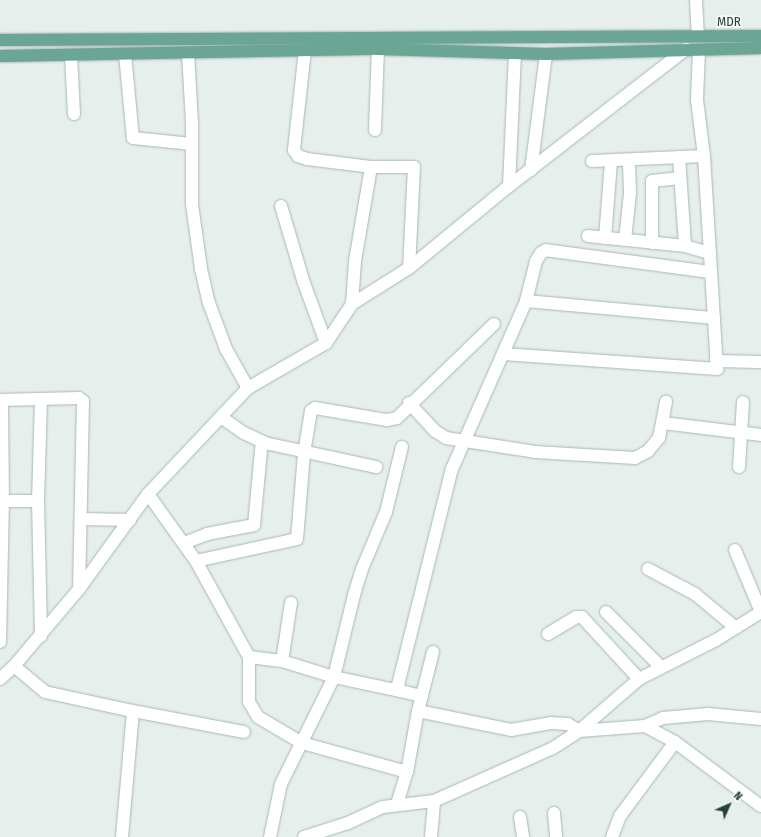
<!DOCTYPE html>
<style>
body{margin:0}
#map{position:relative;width:761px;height:837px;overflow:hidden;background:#e6efeb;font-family:"Fira Sans Condensed",sans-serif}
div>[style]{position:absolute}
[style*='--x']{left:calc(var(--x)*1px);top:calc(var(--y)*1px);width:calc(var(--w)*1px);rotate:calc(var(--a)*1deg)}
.roads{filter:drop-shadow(0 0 1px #a8b8b2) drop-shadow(0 0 1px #a8b8b2)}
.minor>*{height:12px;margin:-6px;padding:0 6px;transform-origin:6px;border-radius:6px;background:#fff}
.major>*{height:12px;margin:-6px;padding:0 6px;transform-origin:6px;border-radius:6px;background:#6aa596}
span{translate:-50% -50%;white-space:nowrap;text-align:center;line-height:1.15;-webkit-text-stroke:3px #f7fbf9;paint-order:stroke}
.street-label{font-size:13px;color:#24423a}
.north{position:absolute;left:709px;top:785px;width:40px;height:40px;-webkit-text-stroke:3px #f7fbf9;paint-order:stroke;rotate:45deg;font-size:11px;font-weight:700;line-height:16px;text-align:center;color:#24423a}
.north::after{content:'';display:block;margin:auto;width:14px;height:18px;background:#24423a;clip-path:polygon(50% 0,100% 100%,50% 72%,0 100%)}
</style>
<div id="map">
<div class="roads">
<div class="minor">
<i style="--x:696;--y:0;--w:35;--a:87"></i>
<i style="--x:305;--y:50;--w:101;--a:96.3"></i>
<i style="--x:294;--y:150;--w:7;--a:56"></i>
<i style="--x:298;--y:156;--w:9;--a:18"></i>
<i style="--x:307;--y:159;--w:64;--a:7.1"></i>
<i style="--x:371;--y:167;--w:43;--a:0"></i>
<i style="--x:414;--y:167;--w:101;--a:92.8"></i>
<i style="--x:188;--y:53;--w:69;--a:86.7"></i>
<i style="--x:192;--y:122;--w:82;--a:90"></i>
<i style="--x:192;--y:204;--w:66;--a:82.1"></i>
<i style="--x:201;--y:269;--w:35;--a:77"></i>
<i style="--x:209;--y:303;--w:49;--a:69.7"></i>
<i style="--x:226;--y:349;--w:45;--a:60.6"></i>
<i style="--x:125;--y:54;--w:84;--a:84.6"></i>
<i style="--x:133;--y:138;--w:59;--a:5.8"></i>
<i style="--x:71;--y:55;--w:59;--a:87.1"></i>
<i style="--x:375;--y:130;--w:81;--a:-87.9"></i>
<i style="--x:679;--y:157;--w:89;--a:86.1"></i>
<i style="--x:592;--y:161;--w:112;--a:-2.6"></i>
<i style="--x:531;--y:170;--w:117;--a:-82.6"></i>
<i style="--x:509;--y:186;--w:133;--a:-87.4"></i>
<i style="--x:281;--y:206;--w:80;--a:73.4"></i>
<i style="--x:304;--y:283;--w:64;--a:69.9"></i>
<i style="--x:588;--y:236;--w:98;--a:5.9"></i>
<i style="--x:685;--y:246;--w:26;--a:16"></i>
<i style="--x:605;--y:238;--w:76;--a:-85.5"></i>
<i style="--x:625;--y:240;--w:47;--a:-83.9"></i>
<i style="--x:630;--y:193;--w:32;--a:-92"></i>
<i style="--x:652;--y:243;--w:62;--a:-90"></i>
<i style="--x:652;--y:181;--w:28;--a:-6"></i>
<i style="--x:710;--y:272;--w:165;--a:-172.4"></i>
<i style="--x:546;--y:250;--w:6;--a:149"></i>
<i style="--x:541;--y:253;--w:9;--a:122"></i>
<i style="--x:536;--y:261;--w:41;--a:104"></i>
<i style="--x:526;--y:301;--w:189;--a:5.2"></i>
<i style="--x:352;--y:304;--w:43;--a:-86"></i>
<i style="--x:355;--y:261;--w:95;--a:-80.3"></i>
<i style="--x:503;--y:354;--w:215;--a:4"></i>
<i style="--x:717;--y:369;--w:213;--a:-93.5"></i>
<i style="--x:704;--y:156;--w:56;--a:-97.1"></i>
<i style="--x:697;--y:100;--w:50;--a:-87.7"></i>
<i style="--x:716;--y:361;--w:45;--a:1.3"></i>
<i style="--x:0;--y:400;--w:79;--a:-1.5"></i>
<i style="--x:79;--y:398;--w:5;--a:37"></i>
<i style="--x:83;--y:401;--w:188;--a:91.2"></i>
<i style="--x:41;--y:400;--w:101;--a:91.7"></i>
<i style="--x:38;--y:501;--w:135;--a:88.7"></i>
<i style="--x:409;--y:403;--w:38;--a:47"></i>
<i style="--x:435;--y:431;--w:13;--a:32"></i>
<i style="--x:446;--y:438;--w:90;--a:8.9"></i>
<i style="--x:535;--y:452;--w:100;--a:3.4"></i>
<i style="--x:635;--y:458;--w:15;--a:-28"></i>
<i style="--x:648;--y:451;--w:17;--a:-50"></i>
<i style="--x:659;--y:438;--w:37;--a:-79"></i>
<i style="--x:221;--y:417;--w:28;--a:35"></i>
<i style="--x:244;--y:433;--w:23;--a:25"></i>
<i style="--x:265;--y:443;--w:114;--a:12.2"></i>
<i style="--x:663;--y:423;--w:99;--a:7"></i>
<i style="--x:739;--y:467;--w:65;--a:-86.5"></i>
<i style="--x:148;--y:494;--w:82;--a:54.4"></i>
<i style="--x:196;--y:561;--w:110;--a:61.1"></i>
<i style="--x:249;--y:657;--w:45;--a:90"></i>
<i style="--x:249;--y:702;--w:17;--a:59"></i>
<i style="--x:258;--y:717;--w:51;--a:30.6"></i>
<i style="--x:302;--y:743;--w:109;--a:15.4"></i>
<i style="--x:3;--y:501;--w:35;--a:0"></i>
<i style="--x:81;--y:519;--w:49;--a:1.2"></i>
<i style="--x:184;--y:543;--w:25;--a:-21"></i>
<i style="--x:207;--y:534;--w:48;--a:-10.8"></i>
<i style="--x:254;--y:525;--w:84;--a:-84.6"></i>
<i style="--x:735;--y:550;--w:67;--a:67.2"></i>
<i style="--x:196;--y:561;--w:103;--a:-12.3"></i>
<i style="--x:297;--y:539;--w:86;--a:-85.3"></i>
<i style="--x:304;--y:453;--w:43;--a:-80.5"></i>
<i style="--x:311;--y:411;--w:5;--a:-37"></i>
<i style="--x:315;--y:408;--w:73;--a:9.5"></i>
<i style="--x:387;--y:420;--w:10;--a:-11"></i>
<i style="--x:397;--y:418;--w:135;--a:-44.1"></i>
<i style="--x:648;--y:569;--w:53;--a:28"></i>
<i style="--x:695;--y:594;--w:53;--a:39.7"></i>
<i style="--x:606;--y:612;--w:78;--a:45"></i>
<i style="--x:548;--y:634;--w:33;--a:-31"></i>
<i style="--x:576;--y:617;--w:6;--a:0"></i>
<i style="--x:582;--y:617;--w:84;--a:47.4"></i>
<i style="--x:0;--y:642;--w:141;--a:-88.8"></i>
<i style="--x:3;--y:501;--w:101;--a:-90.6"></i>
<i style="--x:249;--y:657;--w:33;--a:7"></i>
<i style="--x:282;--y:661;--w:54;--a:17.1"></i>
<i style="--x:334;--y:677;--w:67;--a:12"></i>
<i style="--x:282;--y:661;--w:59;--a:-81.2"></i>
<i style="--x:14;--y:666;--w:40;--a:40"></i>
<i style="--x:45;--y:692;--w:90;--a:12.2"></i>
<i style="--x:0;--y:679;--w:19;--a:-43"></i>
<i style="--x:14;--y:666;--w:101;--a:-49.8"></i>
<i style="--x:79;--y:589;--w:117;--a:-54"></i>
<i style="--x:148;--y:494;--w:146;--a:-46.7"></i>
<i style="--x:248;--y:388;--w:90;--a:-30"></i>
<i style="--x:326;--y:343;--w:47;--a:-56.3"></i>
<i style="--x:352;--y:304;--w:67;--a:-32.3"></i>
<i style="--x:409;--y:268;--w:129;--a:-39.4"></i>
<i style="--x:509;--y:186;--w:224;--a:-37.7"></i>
<i style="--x:422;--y:696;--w:23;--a:-167"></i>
<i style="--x:400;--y:691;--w:6;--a:-108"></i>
<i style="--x:398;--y:685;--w:223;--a:-76"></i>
<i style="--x:452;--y:469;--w:184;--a:-66.2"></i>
<i style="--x:418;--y:711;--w:95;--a:11.5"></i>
<i style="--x:511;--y:730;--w:40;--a:-10"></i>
<i style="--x:550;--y:723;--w:18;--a:3"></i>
<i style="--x:568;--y:724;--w:13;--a:32"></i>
<i style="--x:579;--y:731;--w:66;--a:-4.3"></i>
<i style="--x:645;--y:726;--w:34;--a:28"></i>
<i style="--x:675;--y:742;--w:107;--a:36.7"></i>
<i style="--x:645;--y:726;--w:20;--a:-24"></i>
<i style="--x:663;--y:718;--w:45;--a:-5.1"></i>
<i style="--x:708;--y:714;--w:53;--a:5.4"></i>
<i style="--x:397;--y:804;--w:34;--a:-73"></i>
<i style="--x:407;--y:772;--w:62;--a:-79.8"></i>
<i style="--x:418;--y:711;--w:61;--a:-75.7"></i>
<i style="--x:554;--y:813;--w:24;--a:85"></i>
<i style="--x:520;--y:817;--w:20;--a:81"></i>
<i style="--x:122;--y:837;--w:126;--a:-85"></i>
<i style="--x:133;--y:711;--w:113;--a:10.7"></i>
<i style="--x:270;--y:837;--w:54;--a:-78.3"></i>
<i style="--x:281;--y:784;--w:119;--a:-63.6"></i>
<i style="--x:334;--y:677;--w:84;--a:-76.3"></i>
<i style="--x:354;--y:595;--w:27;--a:-73"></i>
<i style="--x:362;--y:569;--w:62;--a:-67.2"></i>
<i style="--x:386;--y:512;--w:67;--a:-76.2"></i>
<i style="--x:304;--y:837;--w:46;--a:-17.7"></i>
<i style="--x:348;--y:823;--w:38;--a:-25"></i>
<i style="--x:383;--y:807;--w:51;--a:-6.7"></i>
<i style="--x:434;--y:801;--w:130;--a:-24"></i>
<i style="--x:553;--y:748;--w:31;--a:-33"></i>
<i style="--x:579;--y:731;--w:79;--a:-40.9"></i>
<i style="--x:639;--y:679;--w:86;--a:-26.9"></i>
<i style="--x:716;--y:640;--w:53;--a:-31.9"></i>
<i style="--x:431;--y:837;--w:36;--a:-85"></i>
<i style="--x:612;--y:837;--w:22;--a:-69"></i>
<i style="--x:620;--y:816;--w:92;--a:-53.4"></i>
</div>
<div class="major">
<i style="--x:0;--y:40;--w:761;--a:-0.3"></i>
<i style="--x:0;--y:56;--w:378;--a:-1.1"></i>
<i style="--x:378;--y:49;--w:168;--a:1.7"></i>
<i style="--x:546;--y:54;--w:215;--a:-1.6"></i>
</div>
</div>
<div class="street-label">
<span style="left:729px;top:22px">MDR</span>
</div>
<div class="north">N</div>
</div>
